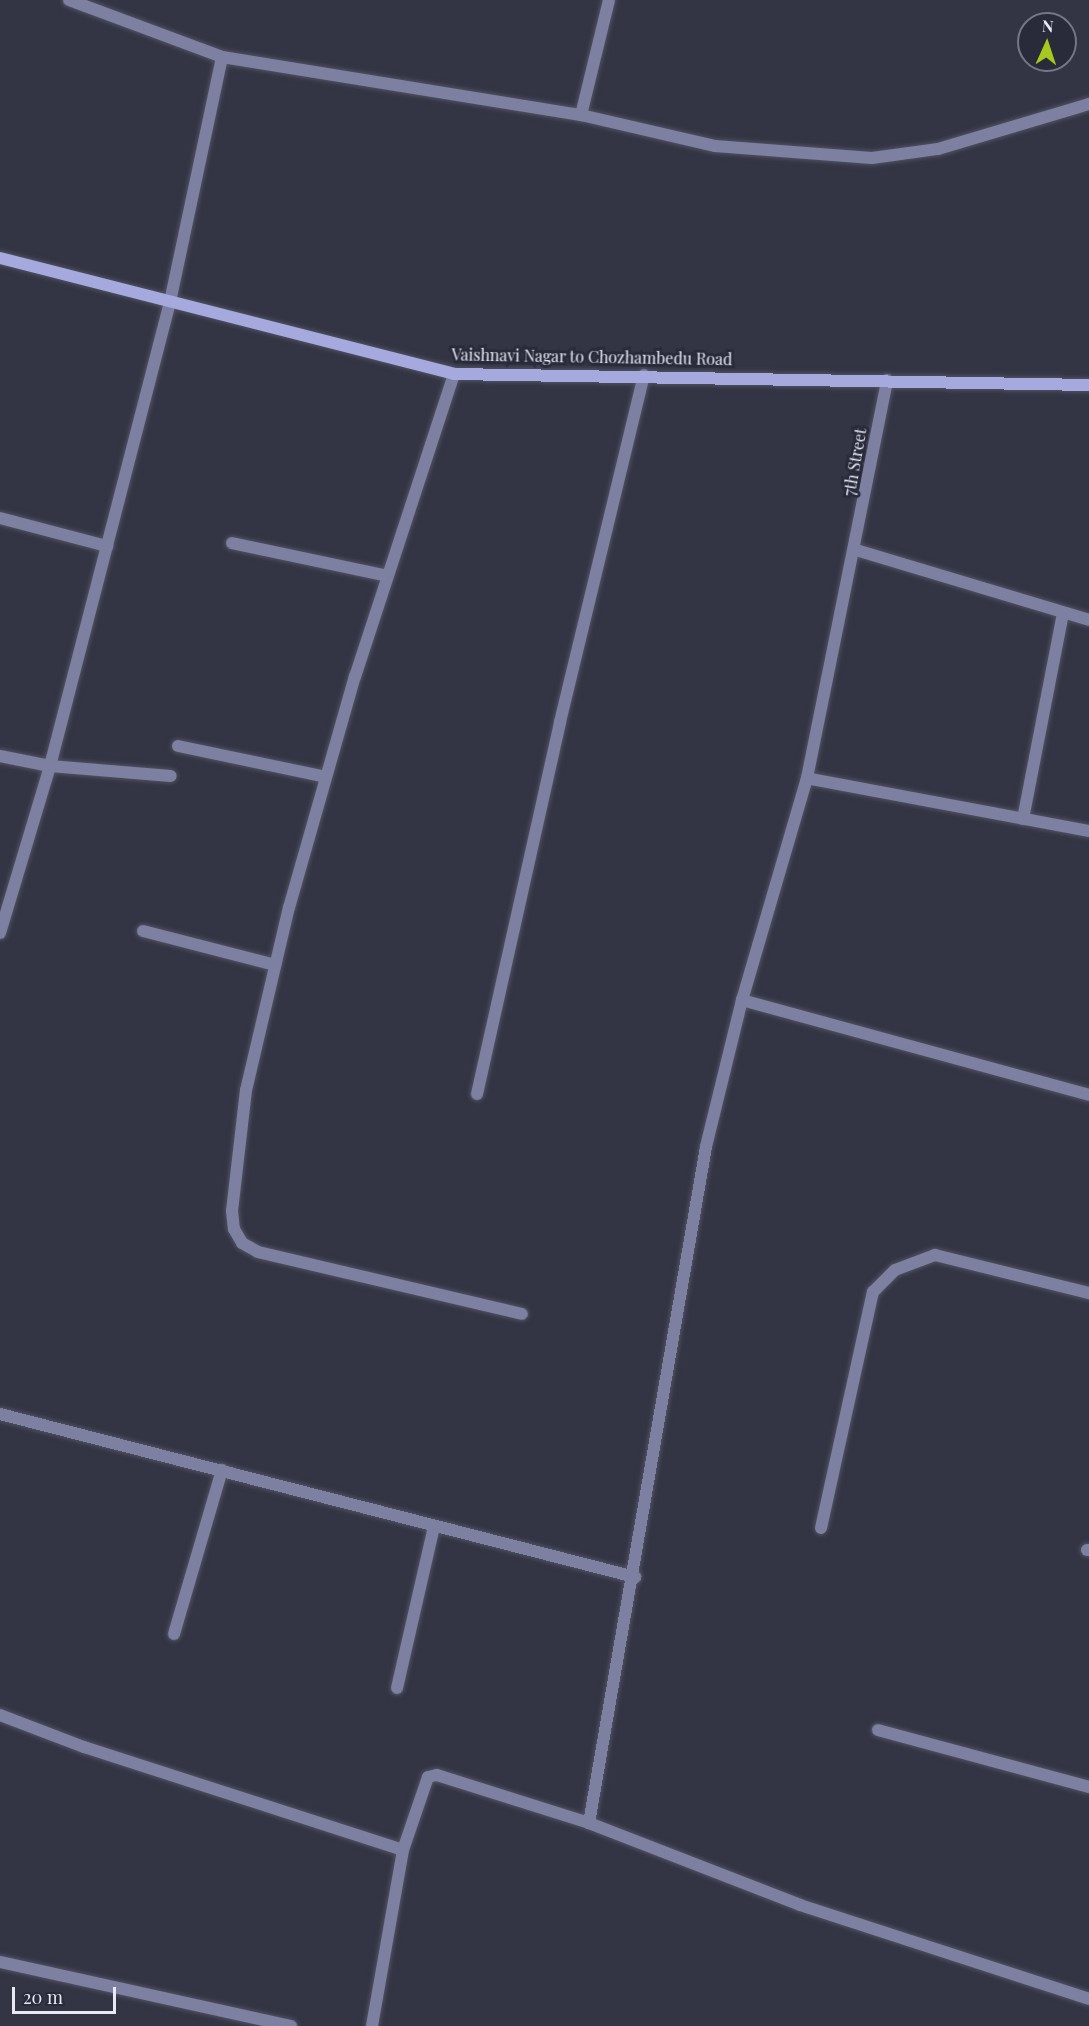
<!DOCTYPE html>
<style>
body{margin:0}
#map{position:relative;width:1089px;height:2026px;overflow:hidden;background:#333545;font-family:"Playfair Display",serif}
div>[style]{position:absolute}
[style*='--x']{left:calc(var(--x)*1px);top:calc(var(--y)*1px);width:calc(var(--w)*1px);rotate:calc(var(--a)*1deg)}
.roads{filter:drop-shadow(0 0 2px #505261) drop-shadow(0 0 2px #505261)}
.lane>*{height:12px;margin:-6px;padding:0 6px;transform-origin:6px;border-radius:6px;background:#7d80a1}
.street>*{height:12px;margin:-6px;padding:0 6px;transform-origin:6px;border-radius:6px;background:#7d80a1}
.secondary>*{height:12px;margin:-6px;padding:0 6px;transform-origin:6px;border-radius:6px;background:#a5a9dd}
span{translate:-50% -50%;white-space:nowrap;text-align:center;line-height:1.15;-webkit-text-stroke:6px #292b3b;paint-order:stroke}
.street-label{font-size:16px;color:#e8e9f4}
.north{position:absolute;left:1017px;top:12px;width:60px;height:60px;box-sizing:border-box;background:#292b3b;border:2px solid #757785;border-radius:50%;rotate:3deg;font-size:16px;font-weight:700;line-height:24px;text-align:center;color:#e8e9f4}
.north::after{content:'';display:block;margin:auto;width:21px;height:27px;background:#a7c81f;clip-path:polygon(50% 0,100% 100%,50% 72%,0 100%)}
.scale{position:absolute;left:12px;top:1987px;width:104px;height:27px;box-sizing:border-box;border:3px solid #e8e9f4;border-top:0;padding-left:8px;font-size:18px;line-height:21px;white-space:nowrap;color:#e8e9f4;-webkit-text-stroke:4px #292b3b;paint-order:stroke}
</style>
<div id="map">
<div class="roads">
<div class="lane">
<i style="--x:0;--y:518;--w:111;--a:14.7"></i>
</div>
<div class="street">
<i style="--x:69;--y:0;--w:163;--a:20.4"></i>
<i style="--x:222;--y:57;--w:364;--a:9.2"></i>
<i style="--x:581;--y:115;--w:138;--a:13"></i>
<i style="--x:715;--y:146;--w:157;--a:4.4"></i>
<i style="--x:872;--y:158;--w:67;--a:-7.8"></i>
<i style="--x:938;--y:149;--w:158;--a:-16.6"></i>
<i style="--x:581;--y:115;--w:118;--a:-76.3"></i>
<i style="--x:454;--y:374;--w:318;--a:108.1"></i>
<i style="--x:355;--y:676;--w:240;--a:105.9"></i>
<i style="--x:289;--y:907;--w:188;--a:103.2"></i>
<i style="--x:246;--y:1090;--w:122;--a:96.6"></i>
<i style="--x:232;--y:1211;--w:18;--a:84"></i>
<i style="--x:234;--y:1229;--w:16;--a:60"></i>
<i style="--x:242;--y:1243;--w:18;--a:29"></i>
<i style="--x:258;--y:1252;--w:271;--a:13.2"></i>
<i style="--x:232;--y:543;--w:159;--a:11.9"></i>
<i style="--x:856;--y:550;--w:243;--a:16.7"></i>
<i style="--x:178;--y:746;--w:151;--a:11.8"></i>
<i style="--x:0;--y:756;--w:51;--a:11.3"></i>
<i style="--x:50;--y:766;--w:121;--a:4.7"></i>
<i style="--x:807;--y:778;--w:406;--a:-78.6"></i>
<i style="--x:1023;--y:819;--w:209;--a:-79"></i>
<i style="--x:1089;--y:831;--w:287;--a:-169.4"></i>
<i style="--x:807;--y:778;--w:231;--a:106.3"></i>
<i style="--x:742;--y:1000;--w:151;--a:103.8"></i>
<i style="--x:706;--y:1147;--w:686;--a:99.82"></i>
<i style="--x:589;--y:1823;--w:226;--a:21.2"></i>
<i style="--x:800;--y:1905;--w:304;--a:18"></i>
<i style="--x:143;--y:931;--w:136;--a:14.4"></i>
<i style="--x:0;--y:933;--w:174;--a:-73.3"></i>
<i style="--x:50;--y:766;--w:479;--a:-75.5"></i>
<i style="--x:170;--y:302;--w:250;--a:-78"></i>
<i style="--x:742;--y:1000;--w:360;--a:15.3"></i>
<i style="--x:477;--y:1094;--w:381;--a:-77.4"></i>
<i style="--x:560;--y:722;--w:357;--a:-76.4"></i>
<i style="--x:0;--y:1414;--w:656;--a:14.4"></i>
<i style="--x:821;--y:1528;--w:242;--a:-77.6"></i>
<i style="--x:873;--y:1292;--w:31;--a:-45"></i>
<i style="--x:895;--y:1270;--w:43;--a:-20.6"></i>
<i style="--x:935;--y:1255;--w:159;--a:13.9"></i>
<i style="--x:1087;--y:1550;--w:2;--a:0"></i>
<i style="--x:174;--y:1634;--w:171;--a:-73.7"></i>
<i style="--x:397;--y:1688;--w:165;--a:-77.1"></i>
<i style="--x:0;--y:1715;--w:90;--a:20.9"></i>
<i style="--x:84;--y:1747;--w:335;--a:17.9"></i>
<i style="--x:878;--y:1730;--w:219;--a:15.1"></i>
<i style="--x:0;--y:1962;--w:298;--a:12.4"></i>
<i style="--x:372;--y:2026;--w:179;--a:-80"></i>
<i style="--x:403;--y:1850;--w:77;--a:-71.1"></i>
<i style="--x:428;--y:1777;--w:9;--a:-13"></i>
<i style="--x:437;--y:1775;--w:159;--a:17.5"></i>
</div>
<div class="secondary">
<i style="--x:0;--y:258;--w:469;--a:14.3"></i>
<i style="--x:454;--y:374;--w:635;--a:0.99"></i>
</div>
</div>
<div class="street-label">
<span style="left:592px;top:357px;rotate:1deg">Vaishnavi Nagar to Chozhambedu Road</span>
<span style="left:855px;top:462px;rotate:-80deg">7th Street</span>
</div>
<div class="north">N</div>
<div class="scale">20 m</div>
</div>
